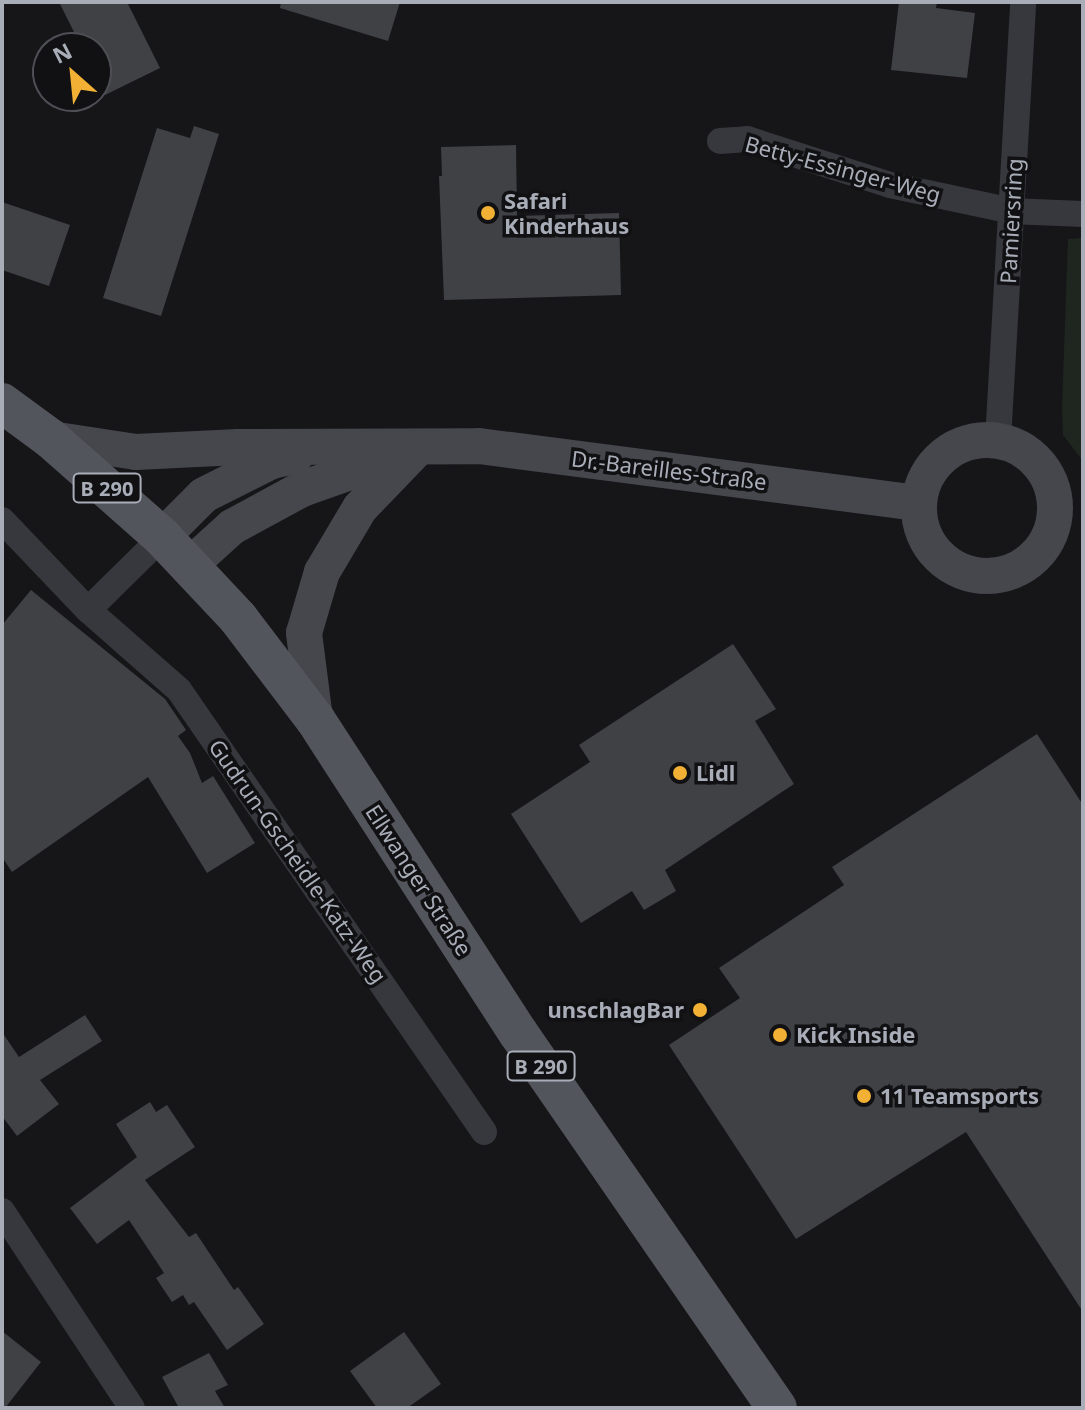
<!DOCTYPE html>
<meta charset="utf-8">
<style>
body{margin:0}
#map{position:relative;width:1085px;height:1410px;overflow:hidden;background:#161618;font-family:"Noto Sans",sans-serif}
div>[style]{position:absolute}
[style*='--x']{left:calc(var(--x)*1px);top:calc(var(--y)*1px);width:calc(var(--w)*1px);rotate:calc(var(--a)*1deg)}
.green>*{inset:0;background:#1e261f}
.building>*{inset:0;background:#404145}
.street>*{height:26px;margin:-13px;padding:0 13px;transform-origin:13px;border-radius:13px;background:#37383d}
.secondary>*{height:36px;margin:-18px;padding:0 18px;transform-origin:18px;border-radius:18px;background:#45474d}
.secondary>.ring{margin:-18px;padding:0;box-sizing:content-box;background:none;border:36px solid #45474d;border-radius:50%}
.primary>*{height:40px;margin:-20px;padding:0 20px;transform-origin:20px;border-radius:20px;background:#53555c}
.dots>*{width:22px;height:22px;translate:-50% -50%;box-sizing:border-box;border:4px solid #111113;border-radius:50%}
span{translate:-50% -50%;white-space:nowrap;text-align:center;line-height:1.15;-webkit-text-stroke:7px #111113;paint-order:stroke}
.shield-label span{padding:2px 6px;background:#111113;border:2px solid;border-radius:6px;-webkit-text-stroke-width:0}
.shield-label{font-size:20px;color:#a8adb8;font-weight:700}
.street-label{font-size:22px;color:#a8adb8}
.poi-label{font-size:22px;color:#a8adb8;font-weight:700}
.left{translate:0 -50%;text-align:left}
.right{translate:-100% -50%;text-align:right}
.frame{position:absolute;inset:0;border:4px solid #a8adb8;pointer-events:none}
.north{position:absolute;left:32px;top:32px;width:80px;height:80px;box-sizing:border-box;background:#111113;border:2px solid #4d4f55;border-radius:50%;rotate:333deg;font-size:22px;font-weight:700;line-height:32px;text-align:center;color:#a8adb8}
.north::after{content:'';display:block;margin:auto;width:28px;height:36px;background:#f2b134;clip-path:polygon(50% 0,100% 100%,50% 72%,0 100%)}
</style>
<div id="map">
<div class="green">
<i style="clip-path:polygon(1083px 238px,1083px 461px,1063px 435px,1062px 408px,1068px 239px)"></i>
</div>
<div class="building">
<i style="clip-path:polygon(59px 2px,127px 2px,160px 68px,105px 95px,96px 77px,96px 48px,82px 48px)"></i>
<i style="clip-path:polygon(281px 2px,400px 2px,388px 41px,280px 8px)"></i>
<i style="clip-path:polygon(899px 2px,937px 2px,936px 8px,975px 13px,967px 78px,891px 70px)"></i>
<i style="clip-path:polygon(194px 126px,219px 134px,161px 316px,103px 298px,157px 128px,190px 138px)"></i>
<i style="clip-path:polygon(516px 145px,517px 216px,619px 213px,621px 295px,444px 300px,439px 176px,442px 176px,441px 147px)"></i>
<i style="clip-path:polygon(2px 202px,70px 225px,49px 286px,2px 270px)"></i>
<i style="clip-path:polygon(31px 590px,165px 699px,186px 730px,178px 736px,190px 753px,202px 783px,213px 776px,255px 843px,207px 873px,148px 777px,12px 872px,2px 857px,2px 625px)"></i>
<i style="clip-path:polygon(733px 644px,776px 709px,755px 721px,794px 784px,665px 870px,676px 891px,644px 910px,632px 891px,581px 923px,511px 814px,590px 762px,579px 745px)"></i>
<i style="clip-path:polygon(1037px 734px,1083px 805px,1083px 1312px,966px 1132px,796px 1239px,669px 1045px,740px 998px,719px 968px,844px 885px,832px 867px)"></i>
<i style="clip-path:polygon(85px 1015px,102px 1041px,40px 1080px,59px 1104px,17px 1136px,2px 1116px,2px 1032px,19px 1057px)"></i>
<i style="clip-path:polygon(150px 1102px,156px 1112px,167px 1105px,195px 1147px,145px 1180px,189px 1237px,196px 1233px,234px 1290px,238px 1287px,264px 1324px,227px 1350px,194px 1302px,189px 1305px,183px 1295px,172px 1302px,156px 1278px,164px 1273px,129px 1220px,97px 1244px,70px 1208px,137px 1157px,116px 1124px)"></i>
<i style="clip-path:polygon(2px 1331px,41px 1362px,5px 1408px,2px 1408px)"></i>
<i style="clip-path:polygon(404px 1332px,441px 1384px,407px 1408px,377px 1408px,350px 1371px)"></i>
<i style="clip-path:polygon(209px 1353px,228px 1385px,215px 1391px,225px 1408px,179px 1408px,162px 1377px)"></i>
</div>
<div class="street">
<i style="--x:720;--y:141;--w:27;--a:-4"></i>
<i style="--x:747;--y:139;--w:150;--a:17.8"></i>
<i style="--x:890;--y:185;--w:125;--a:12"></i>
<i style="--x:1012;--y:211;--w:71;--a:2.4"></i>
<i style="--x:998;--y:440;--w:439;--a:-86.7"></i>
<i style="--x:2;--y:520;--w:124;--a:46.3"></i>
<i style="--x:88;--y:610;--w:121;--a:41.3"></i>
<i style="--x:179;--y:690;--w:537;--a:55.39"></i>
<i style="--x:88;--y:610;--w:104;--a:-44.6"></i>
<i style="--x:2;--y:1211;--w:236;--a:56.6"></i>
</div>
<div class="secondary">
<i style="--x:51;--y:439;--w:86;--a:8.7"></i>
<i style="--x:136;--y:452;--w:102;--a:-2.8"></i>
<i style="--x:238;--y:447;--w:241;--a:-0.2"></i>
<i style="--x:479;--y:446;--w:443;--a:7.4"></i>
<i class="ring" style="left:919px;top:440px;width:100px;height:100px"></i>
<i style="--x:162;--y:537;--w:59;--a:-45"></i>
<i style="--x:204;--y:495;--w:76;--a:-26.6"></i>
<i style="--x:272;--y:461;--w:24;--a:-12"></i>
<i style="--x:189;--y:566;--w:58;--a:-42.2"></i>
<i style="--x:232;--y:527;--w:80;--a:-28.5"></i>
<i style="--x:302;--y:489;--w:99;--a:-19.5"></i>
<i style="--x:315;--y:719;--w:87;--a:-97.3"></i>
<i style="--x:304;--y:633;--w:64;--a:-73.6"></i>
<i style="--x:322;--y:572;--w:74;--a:-59.3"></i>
<i style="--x:360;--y:508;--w:85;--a:-46"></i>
</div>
<div class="primary">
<i style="--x:2;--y:403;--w:61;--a:36.3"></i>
<i style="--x:51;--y:439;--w:148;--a:41.4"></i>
<i style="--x:162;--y:537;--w:111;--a:46.8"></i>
<i style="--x:238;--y:618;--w:127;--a:52.7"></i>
<i style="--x:315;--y:719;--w:375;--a:57.1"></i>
<i style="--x:519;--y:1034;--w:454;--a:55.4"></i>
</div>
<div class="dots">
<i style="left:488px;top:213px;background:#f2b134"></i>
<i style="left:680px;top:773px;background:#f2b134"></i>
<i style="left:700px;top:1010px;background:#f2b134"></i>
<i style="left:780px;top:1035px;background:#f2b134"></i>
<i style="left:864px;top:1096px;background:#f2b134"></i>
</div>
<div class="shield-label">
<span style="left:107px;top:488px">B 290</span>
<span style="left:541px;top:1066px">B 290</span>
</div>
<div class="street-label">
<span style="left:843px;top:169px;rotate:15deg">Betty-Essinger-Weg</span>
<span style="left:1011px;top:221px;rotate:-87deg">Pamiersring</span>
<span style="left:669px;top:470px;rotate:7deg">Dr.-Bareilles-Straße</span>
<span style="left:298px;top:861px;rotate:55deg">Gudrun-Gscheidle-Katz-Weg</span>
<span style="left:419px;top:880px;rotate:57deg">Ellwanger Straße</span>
</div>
<div class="poi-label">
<span class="left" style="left:504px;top:213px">Safari<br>Kinderhaus</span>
<span class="left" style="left:696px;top:773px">Lidl</span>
<span class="right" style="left:684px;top:1010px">unschlagBar</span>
<span class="left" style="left:796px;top:1035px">Kick Inside</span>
<span class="left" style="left:880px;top:1096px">11 Teamsports</span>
</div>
<div class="frame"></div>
<div class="north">N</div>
</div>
